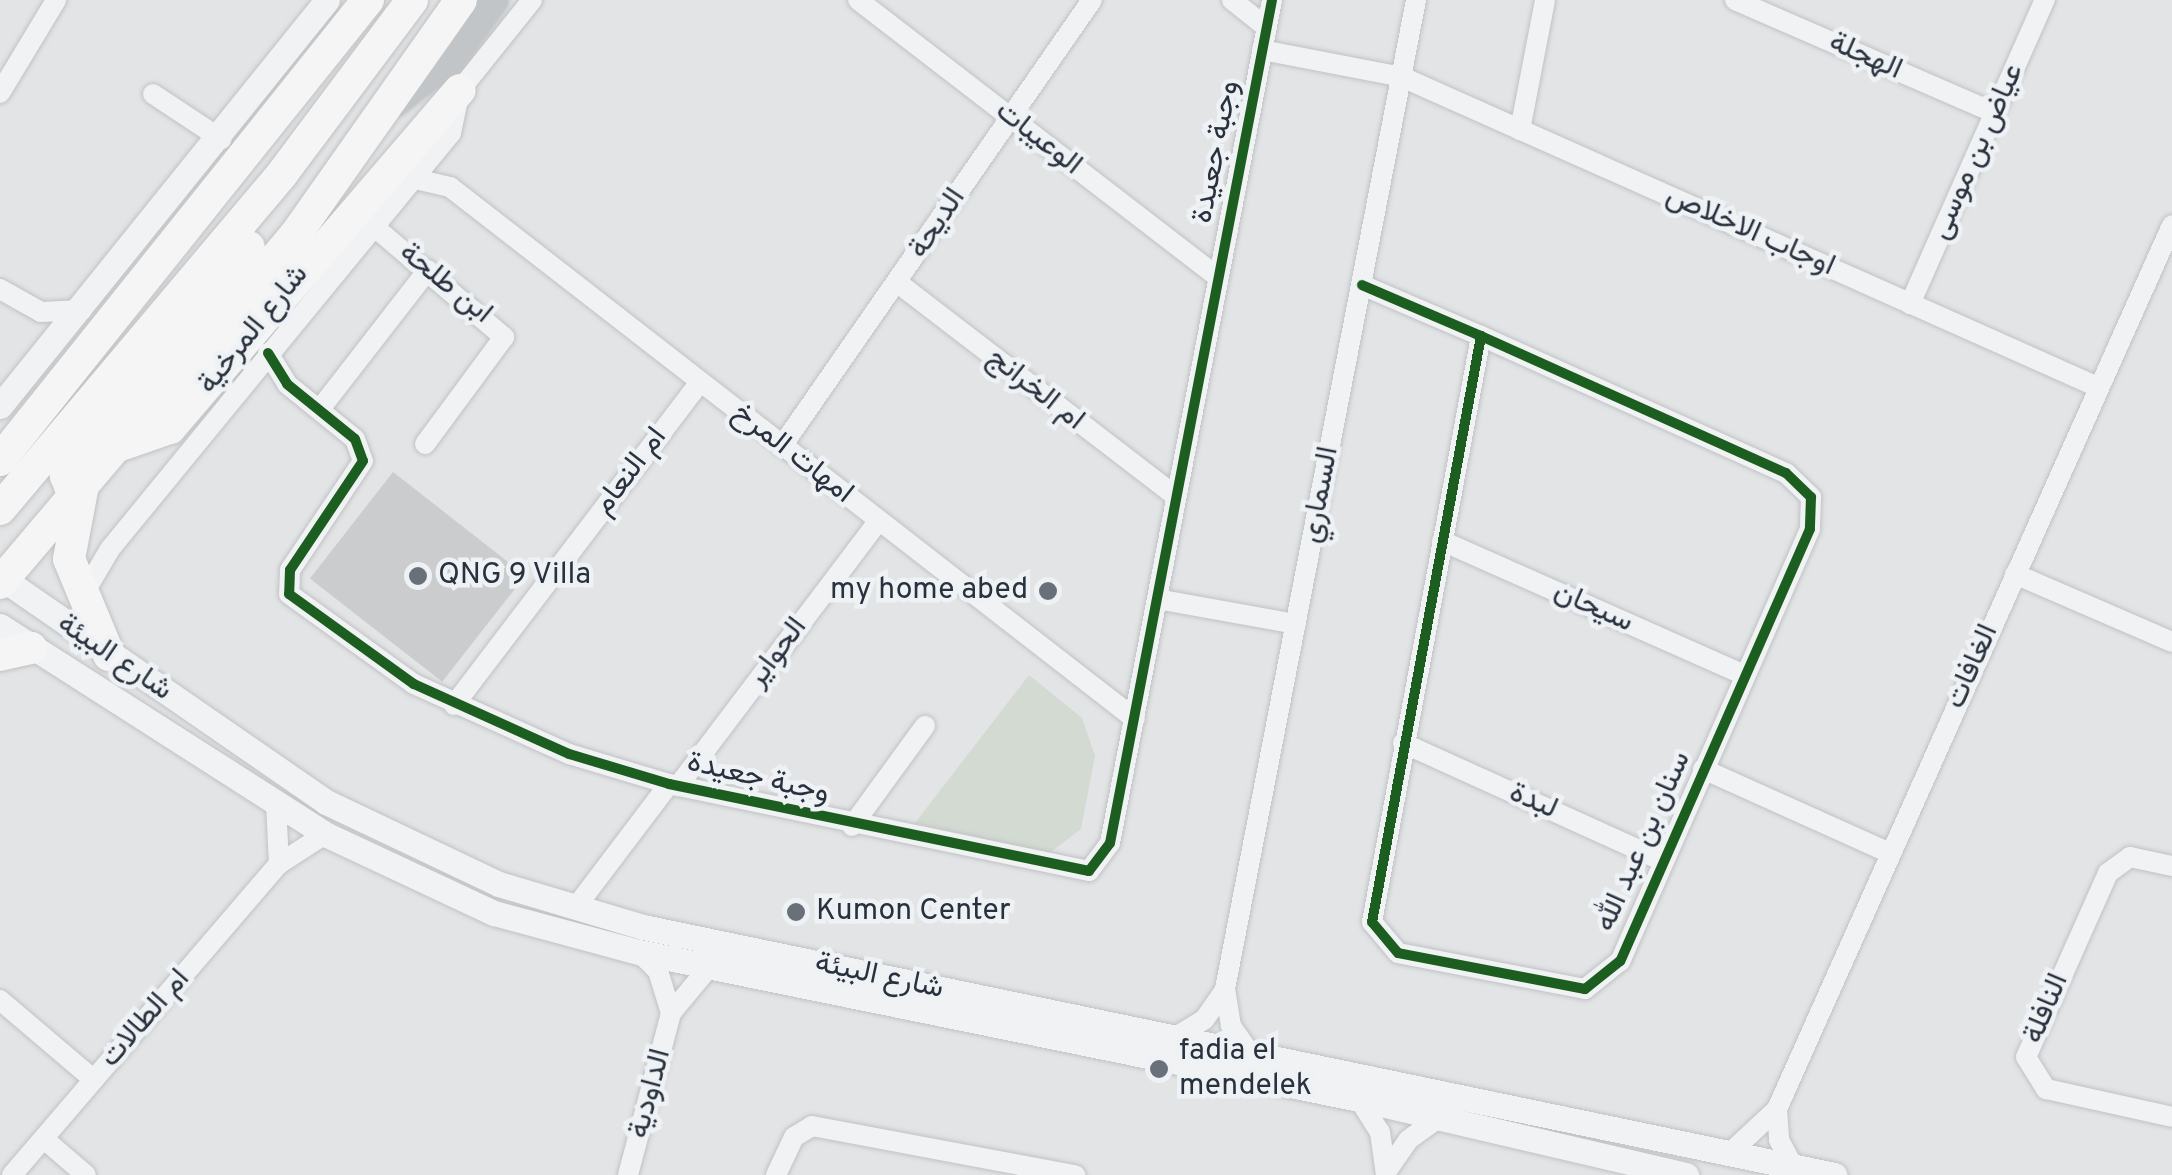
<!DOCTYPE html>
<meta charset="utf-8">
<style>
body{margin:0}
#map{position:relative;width:2172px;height:1175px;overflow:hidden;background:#e2e4e6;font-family:Overpass,Vazirmatn,sans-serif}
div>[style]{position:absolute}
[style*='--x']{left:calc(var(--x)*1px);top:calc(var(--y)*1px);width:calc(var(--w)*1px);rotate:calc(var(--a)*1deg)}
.green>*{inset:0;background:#d2dad2}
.building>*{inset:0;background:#caccce;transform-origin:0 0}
.roads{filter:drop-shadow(0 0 2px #c0c2c4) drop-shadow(0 0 2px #c0c2c4)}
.minor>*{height:20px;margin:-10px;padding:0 10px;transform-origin:10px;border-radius:10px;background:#f0f2f3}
.tertiary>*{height:25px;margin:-12.5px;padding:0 12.5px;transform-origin:12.5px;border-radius:12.5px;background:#f0f2f3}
.secondary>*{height:28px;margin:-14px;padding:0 14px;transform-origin:14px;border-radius:14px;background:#c2c5c8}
.trunk>*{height:32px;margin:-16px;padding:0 16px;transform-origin:16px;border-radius:16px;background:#f5f5f6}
.cycleway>*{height:10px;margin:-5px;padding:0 5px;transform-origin:5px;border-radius:5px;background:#1b5e20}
.dots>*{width:28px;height:28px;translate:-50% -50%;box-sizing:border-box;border:5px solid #eff2f5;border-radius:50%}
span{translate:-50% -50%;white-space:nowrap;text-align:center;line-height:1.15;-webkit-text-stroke:9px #eff2f5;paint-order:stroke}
.street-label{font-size:30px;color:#29313e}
.poi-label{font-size:30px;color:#29313e}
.left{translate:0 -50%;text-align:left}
.right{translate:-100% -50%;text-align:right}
</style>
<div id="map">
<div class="green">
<i style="clip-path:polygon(1029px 675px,1082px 718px,1095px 756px,1081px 829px,1048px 854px,915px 823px)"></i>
</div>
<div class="building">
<i style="left:393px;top:472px;width:168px;height:135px;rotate:38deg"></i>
</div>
<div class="roads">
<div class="minor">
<i style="--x:858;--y:0;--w:454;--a:37.6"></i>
<i style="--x:1232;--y:0;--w:43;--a:38.5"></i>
<i style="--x:1735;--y:0;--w:283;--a:23.5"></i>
<i style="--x:1262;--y:50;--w:143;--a:10.9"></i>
<i style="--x:1402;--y:77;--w:762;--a:24.01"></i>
<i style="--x:0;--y:93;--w:109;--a:-58.9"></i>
<i style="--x:153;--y:94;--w:82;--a:33.5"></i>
<i style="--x:1520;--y:130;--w:132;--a:-79.1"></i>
<i style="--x:411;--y:178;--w:40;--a:13"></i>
<i style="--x:450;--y:187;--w:867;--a:37.83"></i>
<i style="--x:371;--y:224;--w:175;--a:40.4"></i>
<i style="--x:504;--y:337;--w:133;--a:126.4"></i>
<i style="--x:898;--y:283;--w:348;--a:37.5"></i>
<i style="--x:1362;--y:285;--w:129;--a:23.2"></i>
<i style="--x:1481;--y:336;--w:334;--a:24.2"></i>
<i style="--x:1786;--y:473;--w:35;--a:44"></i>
<i style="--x:1811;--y:497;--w:32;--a:92"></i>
<i style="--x:1810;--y:529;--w:472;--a:113.7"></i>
<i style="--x:1620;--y:961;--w:45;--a:141.3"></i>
<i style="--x:1585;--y:989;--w:190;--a:-169.1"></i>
<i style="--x:1398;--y:953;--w:40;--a:-130"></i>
<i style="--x:1372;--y:922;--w:596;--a:-79.46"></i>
<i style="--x:0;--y:289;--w:47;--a:29.3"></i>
<i style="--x:41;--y:312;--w:41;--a:-2.8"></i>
<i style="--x:1910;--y:304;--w:333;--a:-66.1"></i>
<i style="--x:268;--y:353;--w:36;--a:58"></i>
<i style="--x:287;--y:384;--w:87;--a:39"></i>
<i style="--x:355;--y:439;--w:23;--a:70"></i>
<i style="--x:363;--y:461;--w:131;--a:123.8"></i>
<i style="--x:290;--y:570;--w:24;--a:92"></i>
<i style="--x:289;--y:594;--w:154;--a:35.8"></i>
<i style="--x:414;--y:684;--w:170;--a:24.3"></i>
<i style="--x:569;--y:754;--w:104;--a:16.7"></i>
<i style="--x:669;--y:784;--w:429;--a:11.7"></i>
<i style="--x:1089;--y:871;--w:35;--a:-53"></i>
<i style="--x:1110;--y:843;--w:858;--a:-79.12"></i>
<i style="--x:320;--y:409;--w:176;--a:-52.2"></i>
<i style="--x:782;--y:446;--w:543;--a:-55.2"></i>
<i style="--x:1442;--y:541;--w:331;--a:23.9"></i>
<i style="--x:2015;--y:574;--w:171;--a:23.4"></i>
<i style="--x:83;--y:595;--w:53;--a:-59.6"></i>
<i style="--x:110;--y:549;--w:538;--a:-50.66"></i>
<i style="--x:451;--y:133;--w:44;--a:-78.2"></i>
<i style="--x:460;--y:90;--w:115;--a:-51.3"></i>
<i style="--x:1157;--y:599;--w:141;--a:10.2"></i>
<i style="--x:454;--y:705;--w:405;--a:-52.7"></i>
<i style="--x:1403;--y:743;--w:286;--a:24.4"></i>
<i style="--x:1703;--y:769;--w:205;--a:24.2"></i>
<i style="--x:678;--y:786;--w:333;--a:-52.9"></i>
<i style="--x:276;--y:803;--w:61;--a:87.2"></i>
<i style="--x:852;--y:826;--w:124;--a:-53.9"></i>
<i style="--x:2172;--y:866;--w:43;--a:-167.9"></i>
<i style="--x:2130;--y:857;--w:27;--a:144"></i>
<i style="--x:2108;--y:873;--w:201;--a:114"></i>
<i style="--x:2026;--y:1057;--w:38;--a:58"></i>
<i style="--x:2046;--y:1089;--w:129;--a:12.5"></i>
<i style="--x:576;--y:907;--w:154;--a:-52.9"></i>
<i style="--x:639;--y:952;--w:27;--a:45"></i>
<i style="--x:658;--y:971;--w:44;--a:72.8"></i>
<i style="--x:0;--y:1000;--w:123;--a:40.4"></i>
<i style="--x:1172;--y:1039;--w:37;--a:-31"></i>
<i style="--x:1204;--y:1020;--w:35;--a:-55"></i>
<i style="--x:1252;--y:1056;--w:37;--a:-125"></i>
<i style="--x:1231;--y:1026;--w:37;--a:-99"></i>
<i style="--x:1225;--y:989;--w:1007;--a:-79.07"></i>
<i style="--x:1359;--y:1099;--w:39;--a:58"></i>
<i style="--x:1380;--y:1132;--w:43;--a:82.1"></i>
<i style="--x:1777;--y:1109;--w:31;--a:86"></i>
<i style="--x:1779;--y:1140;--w:30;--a:62"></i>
<i style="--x:44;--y:1139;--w:55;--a:40.6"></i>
<i style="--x:1732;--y:1151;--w:62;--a:-43"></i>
<i style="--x:1777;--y:1109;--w:968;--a:-65.92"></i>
<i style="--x:1386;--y:1172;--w:39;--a:-55"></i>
<i style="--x:1408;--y:1140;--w:39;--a:-36"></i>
<i style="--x:12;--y:1175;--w:410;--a:-49.4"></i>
<i style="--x:279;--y:864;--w:55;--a:-33.1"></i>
<i style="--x:628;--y:1175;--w:168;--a:-75.1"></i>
<i style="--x:671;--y:1013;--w:61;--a:-50.3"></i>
<i style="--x:776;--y:1175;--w:42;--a:-64.7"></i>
<i style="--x:794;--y:1137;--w:21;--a:-31"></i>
<i style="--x:812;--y:1126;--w:268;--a:10.6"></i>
</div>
<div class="tertiary">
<i style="--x:0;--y:406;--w:521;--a:-51.15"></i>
<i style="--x:0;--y:577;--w:396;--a:34.6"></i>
<i style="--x:326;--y:802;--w:191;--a:25.4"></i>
<i style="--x:499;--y:884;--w:150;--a:16.6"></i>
<i style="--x:643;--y:927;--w:1217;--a:11.76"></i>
<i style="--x:0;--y:626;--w:386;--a:32.6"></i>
<i style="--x:325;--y:834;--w:187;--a:25.1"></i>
<i style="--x:494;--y:913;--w:150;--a:15.1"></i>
<i style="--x:639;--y:952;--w:735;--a:11.54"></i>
<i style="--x:1359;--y:1099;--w:336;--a:13.1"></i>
</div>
<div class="secondary">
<i style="--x:393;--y:104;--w:73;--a:-37.8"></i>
<i style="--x:451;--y:59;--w:73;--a:-53.9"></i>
</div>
<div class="trunk">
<i style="--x:118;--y:446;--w:55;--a:-19.1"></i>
<i style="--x:170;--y:428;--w:445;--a:-49.4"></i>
<i style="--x:0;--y:460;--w:589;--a:-51.34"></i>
<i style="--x:0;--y:509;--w:438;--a:-49.9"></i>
<i style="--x:282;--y:174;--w:217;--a:-53.2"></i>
<i style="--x:0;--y:583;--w:458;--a:-49.7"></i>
<i style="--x:296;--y:234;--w:286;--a:-54.8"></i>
<i style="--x:0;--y:655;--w:32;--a:-13"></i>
<i style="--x:109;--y:655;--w:104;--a:-112.6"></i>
<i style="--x:69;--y:559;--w:75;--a:-79.3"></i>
<i style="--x:83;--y:485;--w:13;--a:176"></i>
<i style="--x:70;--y:486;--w:11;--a:-112"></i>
<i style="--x:66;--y:476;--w:293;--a:-51.4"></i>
</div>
</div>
<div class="cycleway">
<i style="--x:1362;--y:285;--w:129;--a:23.2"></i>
<i style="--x:1481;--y:336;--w:334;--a:24.2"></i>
<i style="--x:1786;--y:473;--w:35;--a:44"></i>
<i style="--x:1811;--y:497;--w:32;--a:92"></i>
<i style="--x:1810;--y:529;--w:472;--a:113.7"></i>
<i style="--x:1620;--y:961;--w:45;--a:141.3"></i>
<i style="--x:1585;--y:989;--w:190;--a:-169.1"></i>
<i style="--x:1398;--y:953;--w:40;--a:-130"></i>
<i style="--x:1372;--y:922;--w:596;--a:-79.46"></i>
<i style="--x:268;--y:353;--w:36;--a:58"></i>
<i style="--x:287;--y:384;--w:87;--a:39"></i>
<i style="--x:355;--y:439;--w:23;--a:70"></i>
<i style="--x:363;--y:461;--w:131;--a:123.8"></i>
<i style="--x:290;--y:570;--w:24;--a:92"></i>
<i style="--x:289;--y:594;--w:154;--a:35.8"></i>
<i style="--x:414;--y:684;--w:170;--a:24.3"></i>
<i style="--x:569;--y:754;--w:104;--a:16.7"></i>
<i style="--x:669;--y:784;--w:429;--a:11.7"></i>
<i style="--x:1089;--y:871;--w:35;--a:-53"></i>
<i style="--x:1110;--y:843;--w:858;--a:-79.12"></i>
</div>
<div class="dots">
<i style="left:418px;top:576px;background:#6a7079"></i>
<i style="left:1048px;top:591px;background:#6a7079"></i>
<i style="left:796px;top:912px;background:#6a7079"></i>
<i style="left:1159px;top:1069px;background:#6a7079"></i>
</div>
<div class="street-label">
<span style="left:1865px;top:57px;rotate:24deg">الهجلة</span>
<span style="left:1038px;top:139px;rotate:38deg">الوعيبات</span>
<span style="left:1217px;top:152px;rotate:-79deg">وجبة جعيدة</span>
<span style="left:1978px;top:152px;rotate:-66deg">عياض بن موسى</span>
<span style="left:938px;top:224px;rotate:-56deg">الديحة</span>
<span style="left:1750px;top:232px;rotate:24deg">اوجاب الاخلاص</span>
<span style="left:445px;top:284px;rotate:39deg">ابن طلحة</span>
<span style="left:254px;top:330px;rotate:-51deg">شارع المرخية</span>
<span style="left:1035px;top:390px;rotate:38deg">ام الخرانج</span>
<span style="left:792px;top:454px;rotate:38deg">امهات المرخ</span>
<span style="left:631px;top:472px;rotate:-53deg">ام النعام</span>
<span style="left:1321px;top:495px;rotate:-79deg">السماري</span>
<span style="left:1593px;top:608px;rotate:24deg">سيحان</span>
<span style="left:778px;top:653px;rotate:-53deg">الحواير</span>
<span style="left:114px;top:658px;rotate:34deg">شارع البيئة</span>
<span style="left:1973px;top:667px;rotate:-66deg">الغافات</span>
<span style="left:758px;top:779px;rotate:13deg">وجبة جعيدة</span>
<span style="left:1533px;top:802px;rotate:24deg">لبدة</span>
<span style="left:1644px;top:842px;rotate:-66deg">سنان بن عبد الله</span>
<span style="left:879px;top:977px;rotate:12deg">شارع البيئة</span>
<span style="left:2047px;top:1009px;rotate:-67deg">النافلة</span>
<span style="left:146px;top:1019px;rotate:-49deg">ام الطالات</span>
<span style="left:651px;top:1094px;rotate:-75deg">الداودية</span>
</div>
<div class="poi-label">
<span class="left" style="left:438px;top:576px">QNG 9 Villa</span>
<span class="right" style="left:1028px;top:591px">my home abed</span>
<span class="left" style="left:816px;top:912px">Kumon Center</span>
<span class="left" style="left:1179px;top:1069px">fadia el<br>mendelek</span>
</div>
</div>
